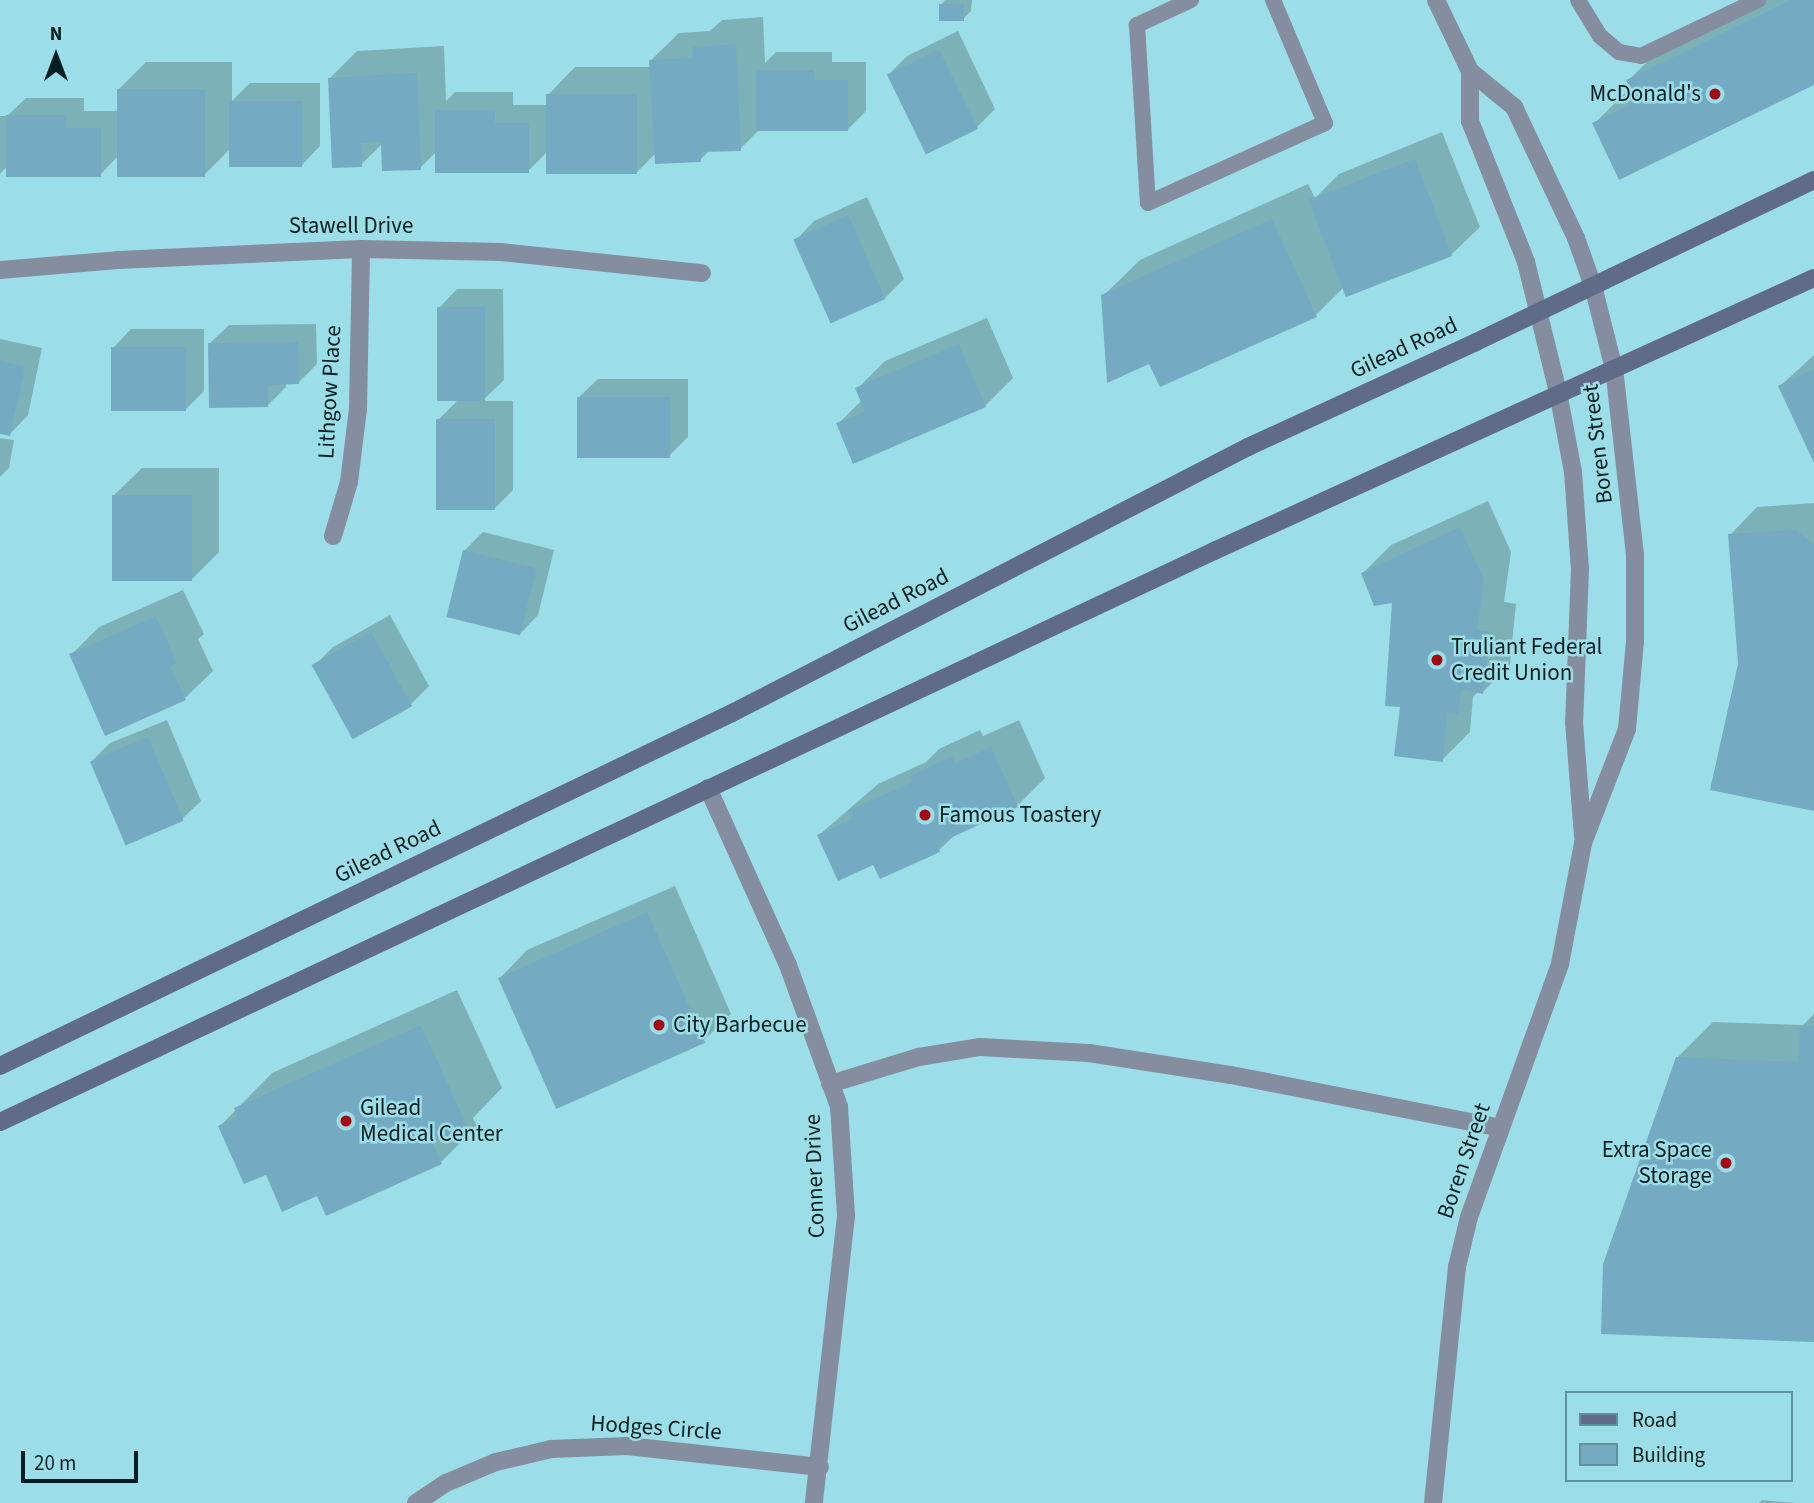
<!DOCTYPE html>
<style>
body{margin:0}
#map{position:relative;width:1814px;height:1503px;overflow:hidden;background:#9cdee7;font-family:"Source Sans 3",sans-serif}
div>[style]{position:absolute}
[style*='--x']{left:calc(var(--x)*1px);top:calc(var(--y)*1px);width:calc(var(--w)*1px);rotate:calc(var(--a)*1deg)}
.shadow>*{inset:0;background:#0003}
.building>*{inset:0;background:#74abc3;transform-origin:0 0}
.lane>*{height:16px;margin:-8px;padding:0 8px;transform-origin:8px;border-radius:8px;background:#858da0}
.street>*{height:18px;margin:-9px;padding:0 9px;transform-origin:9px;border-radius:9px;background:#858da0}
.secondary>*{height:18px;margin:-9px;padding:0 9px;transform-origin:9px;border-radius:9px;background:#606c87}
.dots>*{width:19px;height:19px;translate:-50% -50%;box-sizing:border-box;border:4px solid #9cdee7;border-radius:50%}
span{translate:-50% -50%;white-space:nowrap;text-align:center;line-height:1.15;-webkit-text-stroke:5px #9cdee7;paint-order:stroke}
.poi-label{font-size:23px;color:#041f23}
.right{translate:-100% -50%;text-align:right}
.left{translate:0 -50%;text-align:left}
.street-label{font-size:23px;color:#041f23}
.legend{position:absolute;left:1565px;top:1391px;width:228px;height:91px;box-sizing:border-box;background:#9cdee7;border:2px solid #5f9299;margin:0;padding:9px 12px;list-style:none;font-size:21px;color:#041f23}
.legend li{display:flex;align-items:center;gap:14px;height:35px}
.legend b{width:35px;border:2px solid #5f9299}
.north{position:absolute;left:21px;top:21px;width:70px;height:70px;-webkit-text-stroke:5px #9cdee7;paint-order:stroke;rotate:0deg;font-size:19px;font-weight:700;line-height:28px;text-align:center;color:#041f23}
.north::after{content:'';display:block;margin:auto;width:24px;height:32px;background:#041f23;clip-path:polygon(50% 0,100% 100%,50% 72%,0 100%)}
.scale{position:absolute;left:21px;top:1451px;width:117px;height:32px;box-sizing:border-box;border:4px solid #041f23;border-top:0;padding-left:9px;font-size:21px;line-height:24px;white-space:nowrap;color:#041f23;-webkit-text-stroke:5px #9cdee7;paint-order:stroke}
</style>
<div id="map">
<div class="shadow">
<i style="clip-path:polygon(945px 0,972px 0,971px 11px,962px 20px,941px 5px)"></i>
<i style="clip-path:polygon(1756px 0,1814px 0,1814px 84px,1594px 124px,1631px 87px,1628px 81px,1664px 45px)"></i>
<i style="clip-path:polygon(763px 17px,765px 63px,776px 52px,832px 52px,832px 62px,866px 62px,866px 111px,848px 129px,760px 129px,740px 149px,710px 150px,700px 160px,656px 153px,637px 172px,548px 151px,528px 171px,436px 152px,420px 168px,383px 143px,361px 165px,330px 78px,357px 51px,444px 46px,446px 101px,455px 92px,513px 92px,513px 105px,548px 105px,548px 95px,575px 67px,652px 67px,651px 60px,679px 33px,710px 31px,722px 20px)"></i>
<i style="clip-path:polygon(958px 31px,995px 109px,976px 128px,889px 74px,907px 56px)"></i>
<i style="clip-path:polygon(146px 62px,232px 62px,232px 101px,250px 83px,320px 83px,320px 146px,302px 165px,231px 148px,204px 175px,118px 156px,100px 175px,7px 166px,0 174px,0 116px,7px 116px,26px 98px,84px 98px,84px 111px,118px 111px,118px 90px)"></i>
<i style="clip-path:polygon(1442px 132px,1480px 227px,1452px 254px,1349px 296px,1345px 286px,1316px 315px,1150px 361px,1103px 296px,1140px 260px,1308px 184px,1315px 198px,1339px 174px)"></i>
<i style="clip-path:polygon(867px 197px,904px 279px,885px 298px,796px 240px,814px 221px)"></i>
<i style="clip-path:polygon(457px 289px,503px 289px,504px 380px,482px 401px,513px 401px,513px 490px,494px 509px,438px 420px,459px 399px,439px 308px)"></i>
<i style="clip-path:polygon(987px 318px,1013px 378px,985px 406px,838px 424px,862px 400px,857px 389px,885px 361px)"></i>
<i style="clip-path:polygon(316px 324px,317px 364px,298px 383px,286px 383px,286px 387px,268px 405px,210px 343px,229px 325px)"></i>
<i style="clip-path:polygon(131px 329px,204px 329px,204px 391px,186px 409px,113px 348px)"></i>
<i style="clip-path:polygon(0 339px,42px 348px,28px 415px,10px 434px,0 432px)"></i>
<i style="clip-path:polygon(1814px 355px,1814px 459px,1780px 386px)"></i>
<i style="clip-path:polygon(598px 379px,688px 379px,688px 437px,669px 456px,579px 397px)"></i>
<i style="clip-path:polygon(0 438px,14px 440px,9px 468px,0 477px)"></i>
<i style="clip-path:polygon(142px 468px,219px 468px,219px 552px,192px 579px,114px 495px)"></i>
<i style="clip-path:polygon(1488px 501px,1511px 552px,1504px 602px,1516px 604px,1510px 664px,1483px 692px,1479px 691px,1473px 697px,1470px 732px,1442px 760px,1402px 705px,1394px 600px,1363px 573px,1391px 545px)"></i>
<i style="clip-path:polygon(1814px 503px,1814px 809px,1740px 664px,1730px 535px,1757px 507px)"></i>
<i style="clip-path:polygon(483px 532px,554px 550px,538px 615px,520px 634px,464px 551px)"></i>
<i style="clip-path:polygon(183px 590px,204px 634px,198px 639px,213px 671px,185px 698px,71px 655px,99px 627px)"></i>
<i style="clip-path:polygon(390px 615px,429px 686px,411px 704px,315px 665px,333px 647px)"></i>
<i style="clip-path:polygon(167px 720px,201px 801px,182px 819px,92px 761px,110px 743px)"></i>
<i style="clip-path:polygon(1019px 720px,1045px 778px,1017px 806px,956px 834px,939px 850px,874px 863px,819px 835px,878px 784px,926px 762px,939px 749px,980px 730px,983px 736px)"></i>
<i style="clip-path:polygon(675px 886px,731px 1014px,703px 1041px,500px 978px,527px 950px)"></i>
<i style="clip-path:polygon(457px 990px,502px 1088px,473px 1118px,477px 1126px,441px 1162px,318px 1194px,266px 1172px,220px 1126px,272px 1073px)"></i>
<i style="clip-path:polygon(1814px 1014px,1814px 1340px,1677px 1058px,1713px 1022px,1803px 1025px)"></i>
<i style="clip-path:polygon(1762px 1500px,1795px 1503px,1759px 1503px)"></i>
</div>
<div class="building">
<i style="clip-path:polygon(1791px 0,1814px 0,1814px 85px,1619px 180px,1592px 123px,1636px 102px,1626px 80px)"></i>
<i style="left:939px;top:4px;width:25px;height:17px"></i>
<i style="clip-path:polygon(736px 44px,741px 151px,701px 152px,701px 162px,655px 164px,649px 60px,693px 58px,692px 47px)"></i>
<i style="left:939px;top:49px;width:89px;height:58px;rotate:64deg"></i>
<i style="clip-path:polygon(756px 70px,814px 70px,814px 80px,848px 80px,848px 131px,756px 131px)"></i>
<i style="clip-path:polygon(417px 73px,421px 170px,382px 171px,381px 142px,361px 143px,362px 167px,332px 168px,328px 78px)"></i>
<i style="left:117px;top:89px;width:88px;height:88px"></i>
<i style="left:546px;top:94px;width:91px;height:80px"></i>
<i style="left:229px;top:101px;width:73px;height:66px"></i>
<i style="clip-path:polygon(435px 110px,495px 110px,495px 123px,529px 123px,529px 173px,435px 173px)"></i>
<i style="clip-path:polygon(6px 115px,66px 115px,66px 128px,101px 128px,101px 177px,6px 177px)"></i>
<i style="left:1415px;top:159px;width:104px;height:114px;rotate:69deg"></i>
<i style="left:848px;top:215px;width:92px;height:60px;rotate:66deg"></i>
<i style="clip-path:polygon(1272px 219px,1317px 317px,1160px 387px,1149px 364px,1107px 383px,1101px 295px)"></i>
<i style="left:437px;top:307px;width:48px;height:94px"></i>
<i style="clip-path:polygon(298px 342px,299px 384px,268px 385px,268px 407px,209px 408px,208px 343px)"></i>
<i style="clip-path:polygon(959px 344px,986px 407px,853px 464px,836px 423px,865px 412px,855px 388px)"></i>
<i style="left:111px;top:347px;width:75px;height:64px"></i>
<i style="clip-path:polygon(0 361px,25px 366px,10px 436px,0 434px)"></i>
<i style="clip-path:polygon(1814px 369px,1814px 463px,1778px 386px)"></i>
<i style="left:577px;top:397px;width:93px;height:61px"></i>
<i style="left:436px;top:419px;width:59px;height:91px"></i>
<i style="left:112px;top:495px;width:80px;height:86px"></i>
<i style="clip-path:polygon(1460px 527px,1484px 580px,1477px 630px,1490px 632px,1483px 694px,1462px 689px,1458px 714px,1447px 713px,1443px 762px,1394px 756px,1400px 707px,1385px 706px,1392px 603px,1374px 606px,1361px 573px)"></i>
<i style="clip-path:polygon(1797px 530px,1814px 545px,1814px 811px,1710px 790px,1738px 664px,1728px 534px)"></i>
<i style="left:463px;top:550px;width:76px;height:69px;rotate:14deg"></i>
<i style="clip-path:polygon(156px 616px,177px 663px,170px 666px,186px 700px,105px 736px,69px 654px)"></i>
<i style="left:371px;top:632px;width:85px;height:68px;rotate:61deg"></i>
<i style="left:148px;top:737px;width:91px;height:63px;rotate:67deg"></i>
<i style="clip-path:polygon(991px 747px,1018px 807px,937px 844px,940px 852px,880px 879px,873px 865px,838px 881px,817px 835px,852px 819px,848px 811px,912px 782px,909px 777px,952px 756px,955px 763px)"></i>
<i style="left:647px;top:912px;width:143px;height:163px;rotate:66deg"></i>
<i style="clip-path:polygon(421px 1025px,467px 1126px,432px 1142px,442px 1164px,326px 1216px,317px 1196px,282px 1212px,266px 1175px,244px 1184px,218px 1126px,238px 1117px,234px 1108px)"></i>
<i style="clip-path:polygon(1800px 1026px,1814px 1026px,1814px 1342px,1601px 1334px,1603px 1264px,1676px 1057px,1799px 1062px)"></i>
</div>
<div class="lane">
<i style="--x:1191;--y:0;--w:60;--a:155.2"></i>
<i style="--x:1137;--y:25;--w:178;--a:86.5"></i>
<i style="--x:1148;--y:203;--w:194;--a:-24.3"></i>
<i style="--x:1325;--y:123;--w:134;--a:-112.9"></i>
<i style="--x:1578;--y:0;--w:42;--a:58.6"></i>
<i style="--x:1600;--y:36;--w:25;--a:40"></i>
<i style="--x:1619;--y:52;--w:22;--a:10"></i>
<i style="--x:1641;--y:56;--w:130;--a:-25.6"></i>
</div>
<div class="street">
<i style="--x:1470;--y:71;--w:50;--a:90"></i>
<i style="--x:1470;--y:121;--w:152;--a:68.3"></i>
<i style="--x:1526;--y:262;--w:134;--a:76.2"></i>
<i style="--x:1558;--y:392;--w:81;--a:79.4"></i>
<i style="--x:1573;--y:472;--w:97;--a:85.9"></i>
<i style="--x:1580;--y:569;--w:153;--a:92.2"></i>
<i style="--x:1574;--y:722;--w:114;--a:85.5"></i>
<i style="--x:0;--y:270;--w:118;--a:-4.8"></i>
<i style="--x:118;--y:260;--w:243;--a:-2.6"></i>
<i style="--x:361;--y:249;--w:140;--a:1.2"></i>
<i style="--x:501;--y:252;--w:202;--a:6"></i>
<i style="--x:333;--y:536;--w:56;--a:-73.5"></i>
<i style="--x:349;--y:482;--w:74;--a:-83"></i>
<i style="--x:358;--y:409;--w:160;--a:-88.9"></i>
<i style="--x:708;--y:788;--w:194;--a:65.7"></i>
<i style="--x:788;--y:965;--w:151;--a:70.2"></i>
<i style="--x:839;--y:1107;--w:109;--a:86.3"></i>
<i style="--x:846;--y:1216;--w:289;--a:96.4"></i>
<i style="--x:830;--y:1084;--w:93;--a:-16.9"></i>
<i style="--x:919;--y:1057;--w:62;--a:-9.3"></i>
<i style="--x:980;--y:1047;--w:109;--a:3.2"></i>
<i style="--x:1089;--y:1053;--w:144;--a:8.8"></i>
<i style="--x:1231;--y:1075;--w:274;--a:11.1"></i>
<i style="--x:416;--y:1503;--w:36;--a:-34"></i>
<i style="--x:446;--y:1483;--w:54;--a:-22.8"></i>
<i style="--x:496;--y:1462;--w:57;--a:-13.3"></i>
<i style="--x:551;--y:1449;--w:76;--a:-2.3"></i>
<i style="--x:627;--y:1446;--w:194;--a:6.2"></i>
<i style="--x:1433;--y:1503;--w:237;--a:-84.2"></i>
<i style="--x:1457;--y:1267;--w:51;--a:-76.5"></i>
<i style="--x:1469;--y:1217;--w:269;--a:-70.2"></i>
<i style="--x:1560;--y:964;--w:123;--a:-79.2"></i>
<i style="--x:1583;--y:843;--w:122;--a:-68.9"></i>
<i style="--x:1627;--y:729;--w:88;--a:-84.8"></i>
<i style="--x:1635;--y:641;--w:86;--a:-90"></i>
<i style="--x:1635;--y:555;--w:187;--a:-96.4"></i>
<i style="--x:1614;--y:369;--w:86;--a:-104.2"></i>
<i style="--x:1593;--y:286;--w:51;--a:-109.5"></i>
<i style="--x:1576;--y:238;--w:145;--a:-115.3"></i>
<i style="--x:1514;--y:107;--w:57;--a:-140.7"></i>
<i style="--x:1470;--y:71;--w:79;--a:-115.6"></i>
</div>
<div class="secondary">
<i style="--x:0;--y:1066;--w:813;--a:-25.75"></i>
<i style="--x:732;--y:713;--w:581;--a:-27.27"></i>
<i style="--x:1248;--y:447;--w:251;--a:-24.7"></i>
<i style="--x:1476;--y:342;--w:375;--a:-25.6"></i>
<i style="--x:0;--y:1122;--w:1342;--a:-25.19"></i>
<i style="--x:1214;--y:551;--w:659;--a:-24.47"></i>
</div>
<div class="dots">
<i style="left:1715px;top:94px;background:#a20712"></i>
<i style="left:1437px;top:660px;background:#a20712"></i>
<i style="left:925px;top:815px;background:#a20712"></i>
<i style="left:659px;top:1025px;background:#a20712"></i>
<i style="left:346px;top:1121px;background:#a20712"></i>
<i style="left:1726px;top:1163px;background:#a20712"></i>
</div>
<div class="poi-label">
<span class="right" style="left:1701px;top:94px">McDonald's</span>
<span class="left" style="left:1451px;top:660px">Truliant Federal<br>Credit Union</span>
<span class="left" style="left:939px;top:815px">Famous Toastery</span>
<span class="left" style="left:673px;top:1025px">City Barbecue</span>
<span class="left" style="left:360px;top:1121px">Gilead<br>Medical Center</span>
<span class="right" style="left:1712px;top:1163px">Extra Space<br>Storage</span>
</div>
<div class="street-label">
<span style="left:351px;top:226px">Stawell Drive</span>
<span style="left:1404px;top:348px;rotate:-25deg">Gilead Road</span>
<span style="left:330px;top:392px;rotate:-87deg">Lithgow Place</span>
<span style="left:1598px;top:444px;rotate:-97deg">Boren Street</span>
<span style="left:896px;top:601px;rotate:-27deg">Gilead Road</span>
<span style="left:388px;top:852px;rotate:-26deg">Gilead Road</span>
<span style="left:1464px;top:1161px;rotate:-71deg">Boren Street</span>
<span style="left:815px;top:1176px;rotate:-92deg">Conner Drive</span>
<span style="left:656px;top:1428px;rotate:4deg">Hodges Circle</span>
</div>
<ul class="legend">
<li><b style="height:9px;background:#606c87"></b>Road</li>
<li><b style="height:19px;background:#74abc3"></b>Building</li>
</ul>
<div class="north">N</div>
<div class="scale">20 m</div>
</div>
